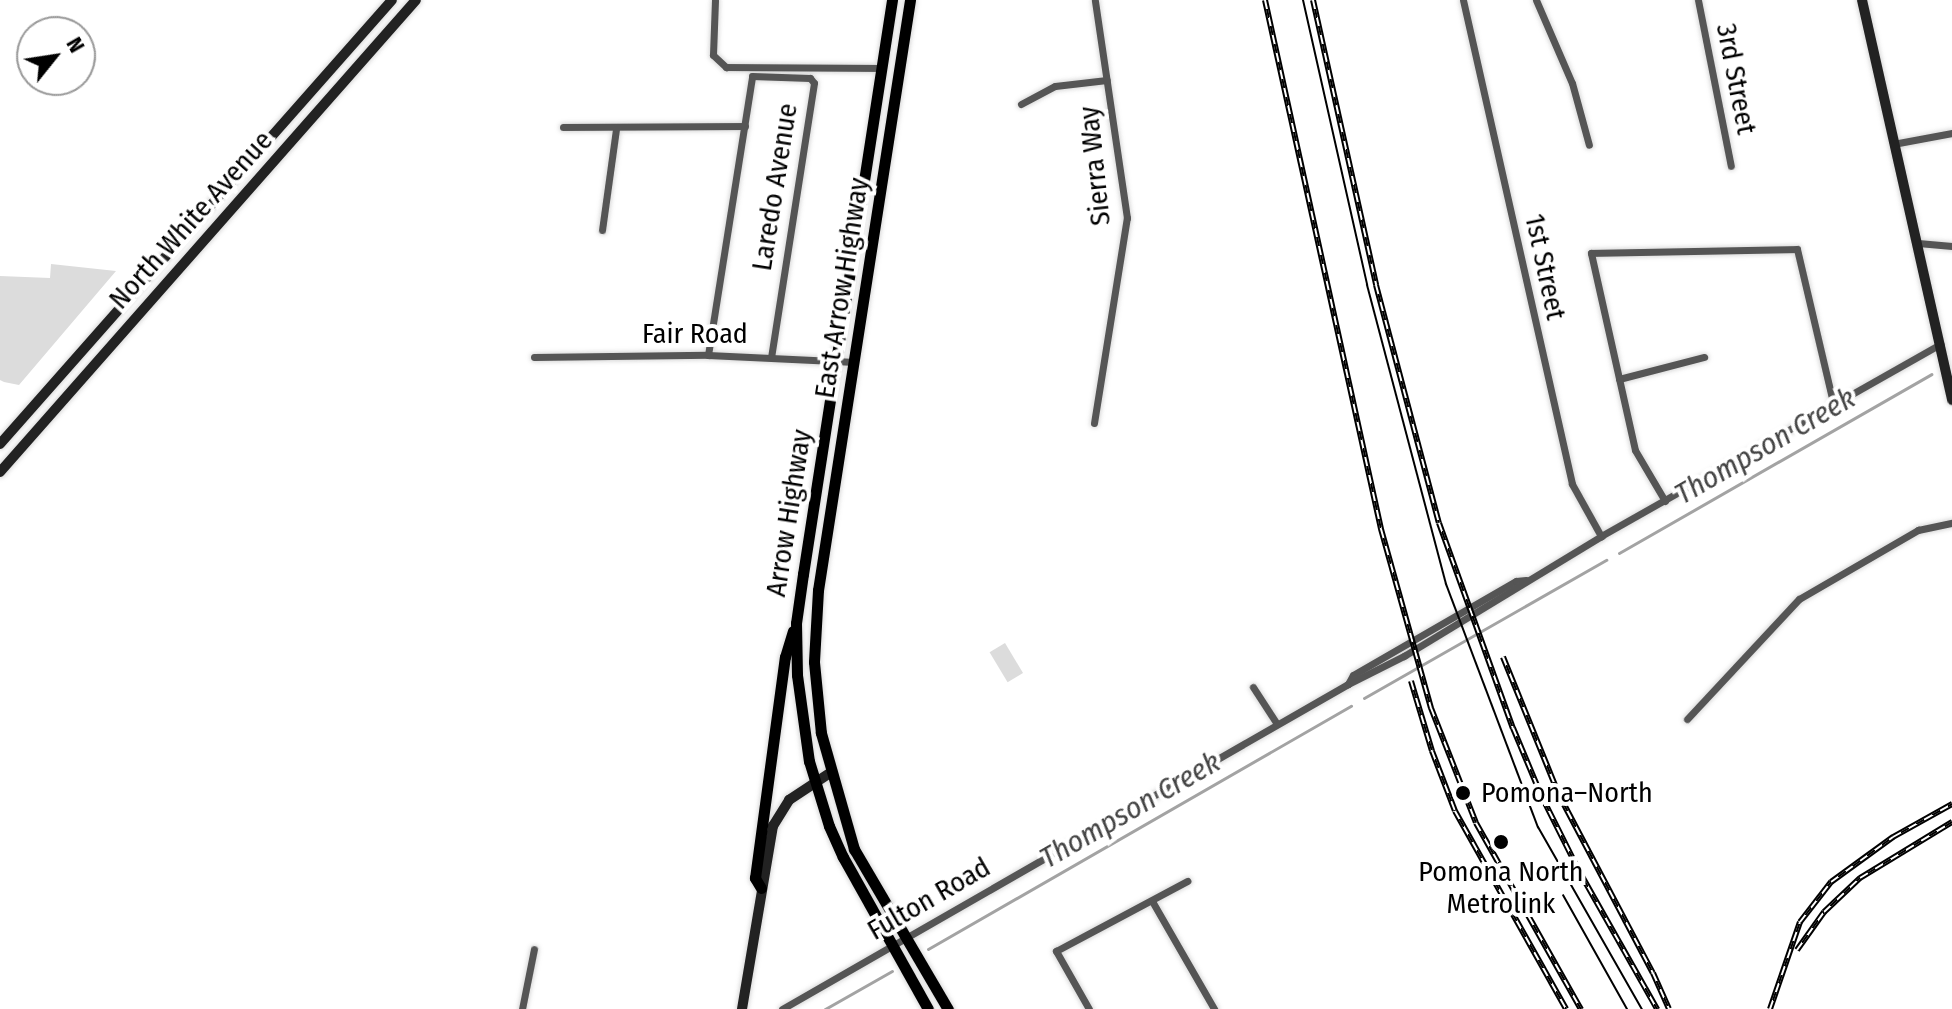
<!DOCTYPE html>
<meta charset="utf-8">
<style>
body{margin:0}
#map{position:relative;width:1952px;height:1009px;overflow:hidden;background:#fff;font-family:"Fira Sans Condensed",sans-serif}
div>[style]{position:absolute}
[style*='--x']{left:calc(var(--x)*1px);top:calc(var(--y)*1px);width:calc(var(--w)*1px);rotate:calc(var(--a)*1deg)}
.green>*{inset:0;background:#dcdcdc;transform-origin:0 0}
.stream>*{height:3px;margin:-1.5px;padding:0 1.5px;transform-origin:1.5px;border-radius:1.5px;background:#a3a3a3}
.roads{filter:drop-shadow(0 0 2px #dbdbdb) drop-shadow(0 0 2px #dbdbdb)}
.street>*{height:7px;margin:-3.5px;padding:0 3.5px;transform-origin:3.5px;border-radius:3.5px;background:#555}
.secondary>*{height:10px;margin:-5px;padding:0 5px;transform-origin:5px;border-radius:5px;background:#222}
.primary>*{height:11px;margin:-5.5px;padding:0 5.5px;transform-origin:5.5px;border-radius:5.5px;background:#000}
.tram>*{height:2px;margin:-1px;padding:0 1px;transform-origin:1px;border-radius:1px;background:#000}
.rail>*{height:6px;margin-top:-3px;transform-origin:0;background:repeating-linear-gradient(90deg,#fff 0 9px,#000 0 18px);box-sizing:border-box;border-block:2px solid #000}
.dots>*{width:22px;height:22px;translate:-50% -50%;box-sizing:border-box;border:4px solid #fff;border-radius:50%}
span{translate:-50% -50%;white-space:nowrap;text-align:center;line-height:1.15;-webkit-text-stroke:8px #fff;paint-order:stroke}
.street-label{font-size:28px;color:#000}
.poi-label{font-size:28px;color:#000}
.left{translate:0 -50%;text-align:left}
.water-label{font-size:30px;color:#444;font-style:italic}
.north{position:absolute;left:16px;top:16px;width:80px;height:80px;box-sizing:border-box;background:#fff;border:2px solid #999;border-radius:50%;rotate:60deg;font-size:22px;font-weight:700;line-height:32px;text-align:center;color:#000}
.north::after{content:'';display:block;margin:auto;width:28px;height:36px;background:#000;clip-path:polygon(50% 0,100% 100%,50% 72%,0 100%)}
</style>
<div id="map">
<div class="green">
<i style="clip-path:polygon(51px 264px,116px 271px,19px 385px,4px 382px,0 380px,0 276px,50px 278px)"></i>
<i style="left:1005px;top:643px;width:35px;height:18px;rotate:59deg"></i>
</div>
<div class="stream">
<i style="--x:1619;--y:553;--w:360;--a:-29.8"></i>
<i style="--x:1364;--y:698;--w:279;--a:-29.7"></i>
<i style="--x:928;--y:949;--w:488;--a:-29.9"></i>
<i style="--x:825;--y:1009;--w:77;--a:-29.6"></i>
</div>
<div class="roads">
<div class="street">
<i style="--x:715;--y:0;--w:55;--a:92.1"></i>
<i style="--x:713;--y:55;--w:18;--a:43"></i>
<i style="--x:726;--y:67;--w:157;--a:0.4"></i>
<i style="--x:1463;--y:0;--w:496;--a:77.3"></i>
<i style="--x:1572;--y:484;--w:60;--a:60.9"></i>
<i style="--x:1536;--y:0;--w:90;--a:66.6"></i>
<i style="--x:1572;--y:83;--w:64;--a:74.7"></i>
<i style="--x:1698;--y:0;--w:169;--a:78.8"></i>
<i style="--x:1021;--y:104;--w:38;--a:-28"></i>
<i style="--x:1055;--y:86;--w:52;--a:-6.6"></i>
<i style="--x:563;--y:127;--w:182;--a:-0.3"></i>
<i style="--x:1893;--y:144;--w:60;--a:-10.6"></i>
<i style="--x:602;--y:230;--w:102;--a:-82.1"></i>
<i style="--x:1918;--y:243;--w:34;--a:5"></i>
<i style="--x:708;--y:355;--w:282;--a:-81"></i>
<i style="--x:752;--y:76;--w:58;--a:2"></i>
<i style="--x:810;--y:78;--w:6;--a:51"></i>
<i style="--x:814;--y:83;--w:277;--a:98.9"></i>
<i style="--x:534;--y:357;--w:174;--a:-0.7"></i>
<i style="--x:708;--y:355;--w:147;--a:2.7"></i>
<i style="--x:1619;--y:379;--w:88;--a:-14.5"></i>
<i style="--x:1094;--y:423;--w:208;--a:-80.9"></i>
<i style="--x:1127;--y:218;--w:220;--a:-98.4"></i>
<i style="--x:1665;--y:501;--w:59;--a:-120.5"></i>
<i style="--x:1635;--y:450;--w:202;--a:-102.6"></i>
<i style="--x:1591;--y:253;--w:206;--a:-1.1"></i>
<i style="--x:1797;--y:249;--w:157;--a:76.8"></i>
<i style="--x:1348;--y:684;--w:10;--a:-61"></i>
<i style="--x:1353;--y:675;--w:188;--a:-30"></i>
<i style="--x:1516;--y:581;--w:10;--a:-6"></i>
<i style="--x:1253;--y:687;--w:44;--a:57"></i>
<i style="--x:1687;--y:719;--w:164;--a:-47"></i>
<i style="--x:1799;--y:599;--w:138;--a:-30.1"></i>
<i style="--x:1918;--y:530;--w:35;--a:-12"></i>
<i style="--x:1152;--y:901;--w:125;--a:60.1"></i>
<i style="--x:522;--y:1009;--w:61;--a:-78.7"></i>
<i style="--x:782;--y:1009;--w:653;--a:-29.86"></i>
<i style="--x:1348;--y:684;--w:63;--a:-26.6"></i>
<i style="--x:1404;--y:656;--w:231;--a:-31.3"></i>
<i style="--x:1601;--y:536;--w:390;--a:-29.5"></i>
<i style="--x:1089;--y:1009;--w:67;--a:-119.6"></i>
<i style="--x:1056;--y:951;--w:149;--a:-28.1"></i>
</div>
<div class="secondary">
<i style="--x:1862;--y:0;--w:410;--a:77.3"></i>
<i style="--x:0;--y:444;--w:592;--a:-48.56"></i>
<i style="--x:0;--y:472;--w:629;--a:-48.61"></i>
<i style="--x:742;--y:1009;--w:186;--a:-80.4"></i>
<i style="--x:773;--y:826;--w:31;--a:-58"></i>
<i style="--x:789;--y:800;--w:49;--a:-33.4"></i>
</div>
<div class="primary">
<i style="--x:892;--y:0;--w:581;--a:98.81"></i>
<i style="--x:803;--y:574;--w:49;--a:98.1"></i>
<i style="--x:796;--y:623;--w:52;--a:88.9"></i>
<i style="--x:797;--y:675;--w:87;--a:82.1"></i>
<i style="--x:809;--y:761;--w:68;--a:72.9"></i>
<i style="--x:829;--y:826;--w:34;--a:66"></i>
<i style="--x:843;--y:857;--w:174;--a:60.8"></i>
<i style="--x:910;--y:0;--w:597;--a:98.86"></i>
<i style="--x:818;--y:590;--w:72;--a:93.2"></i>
<i style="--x:814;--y:662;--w:71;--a:84.4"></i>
<i style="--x:821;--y:733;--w:121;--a:74.1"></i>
<i style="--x:854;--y:849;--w:186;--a:59.6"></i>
<i style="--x:761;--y:888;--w:12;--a:-121"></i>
<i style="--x:755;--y:878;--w:223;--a:-82.3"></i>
<i style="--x:785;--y:657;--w:27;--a:-73"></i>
</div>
</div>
<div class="tram">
<i style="--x:1303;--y:0;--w:292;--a:77.3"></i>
<i style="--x:1367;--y:285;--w:309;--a:75.2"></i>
<i style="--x:1446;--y:584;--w:260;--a:69.3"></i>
<i style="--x:1538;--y:827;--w:210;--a:60.3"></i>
<i style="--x:1563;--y:895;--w:131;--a:60.7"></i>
</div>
<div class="rail">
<i style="--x:1265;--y:0;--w:542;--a:77.63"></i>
<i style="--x:1381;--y:529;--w:186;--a:74.4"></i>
<i style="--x:1431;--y:708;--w:123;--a:68.6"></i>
<i style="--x:1476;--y:823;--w:214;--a:60.6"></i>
<i style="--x:1313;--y:0;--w:292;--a:77.5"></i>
<i style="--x:1376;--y:285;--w:246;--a:75.2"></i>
<i style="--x:1439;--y:523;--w:218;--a:70.2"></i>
<i style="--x:1513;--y:728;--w:73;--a:67.3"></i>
<i style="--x:1541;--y:795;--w:85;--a:63.4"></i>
<i style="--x:1579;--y:871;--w:159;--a:60.5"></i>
<i style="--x:1503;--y:657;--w:149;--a:67.9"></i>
<i style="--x:1559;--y:795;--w:201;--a:62.2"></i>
<i style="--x:1653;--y:973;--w:39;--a:66"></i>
<i style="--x:1411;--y:681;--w:73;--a:73.3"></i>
<i style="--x:1432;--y:751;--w:64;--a:69"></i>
<i style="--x:1455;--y:811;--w:227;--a:60.7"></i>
<i style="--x:1797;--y:950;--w:47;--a:-54.6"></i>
<i style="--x:1824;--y:912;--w:50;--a:-43.4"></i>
<i style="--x:1860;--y:878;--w:108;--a:-31.3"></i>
<i style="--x:1770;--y:1009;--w:92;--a:-71"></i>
<i style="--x:1800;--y:922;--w:51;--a:-52.2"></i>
<i style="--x:1831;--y:882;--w:77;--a:-36"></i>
<i style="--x:1893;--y:837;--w:68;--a:-29.2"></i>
</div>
<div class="dots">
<i style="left:1463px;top:793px;background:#000"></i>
<i style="left:1501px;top:842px;background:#000"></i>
</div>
<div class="street-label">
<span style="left:1736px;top:79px;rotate:79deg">3rd Street</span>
<span style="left:1095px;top:166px;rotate:-96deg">Sierra Way</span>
<span style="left:775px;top:187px;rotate:-81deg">Laredo Avenue</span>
<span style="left:191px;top:220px;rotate:-48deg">North White Avenue</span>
<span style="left:1545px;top:267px;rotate:78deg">1st Street</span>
<span style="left:842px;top:288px;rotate:-81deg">East Arrow Highway</span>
<span style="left:695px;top:334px">Fair Road</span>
<span style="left:789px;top:513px;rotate:-81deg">Arrow Highway</span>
<span style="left:929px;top:899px;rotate:-30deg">Fulton Road</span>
</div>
<div class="poi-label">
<span class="left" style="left:1481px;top:793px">Pomona–North</span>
<span style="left:1501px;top:888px">Pomona North<br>Metrolink</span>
</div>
<div class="water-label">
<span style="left:1765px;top:446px;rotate:-30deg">Thompson Creek</span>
<span style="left:1130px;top:810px;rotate:-30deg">Thompson Creek</span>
</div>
<div class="north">N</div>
</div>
